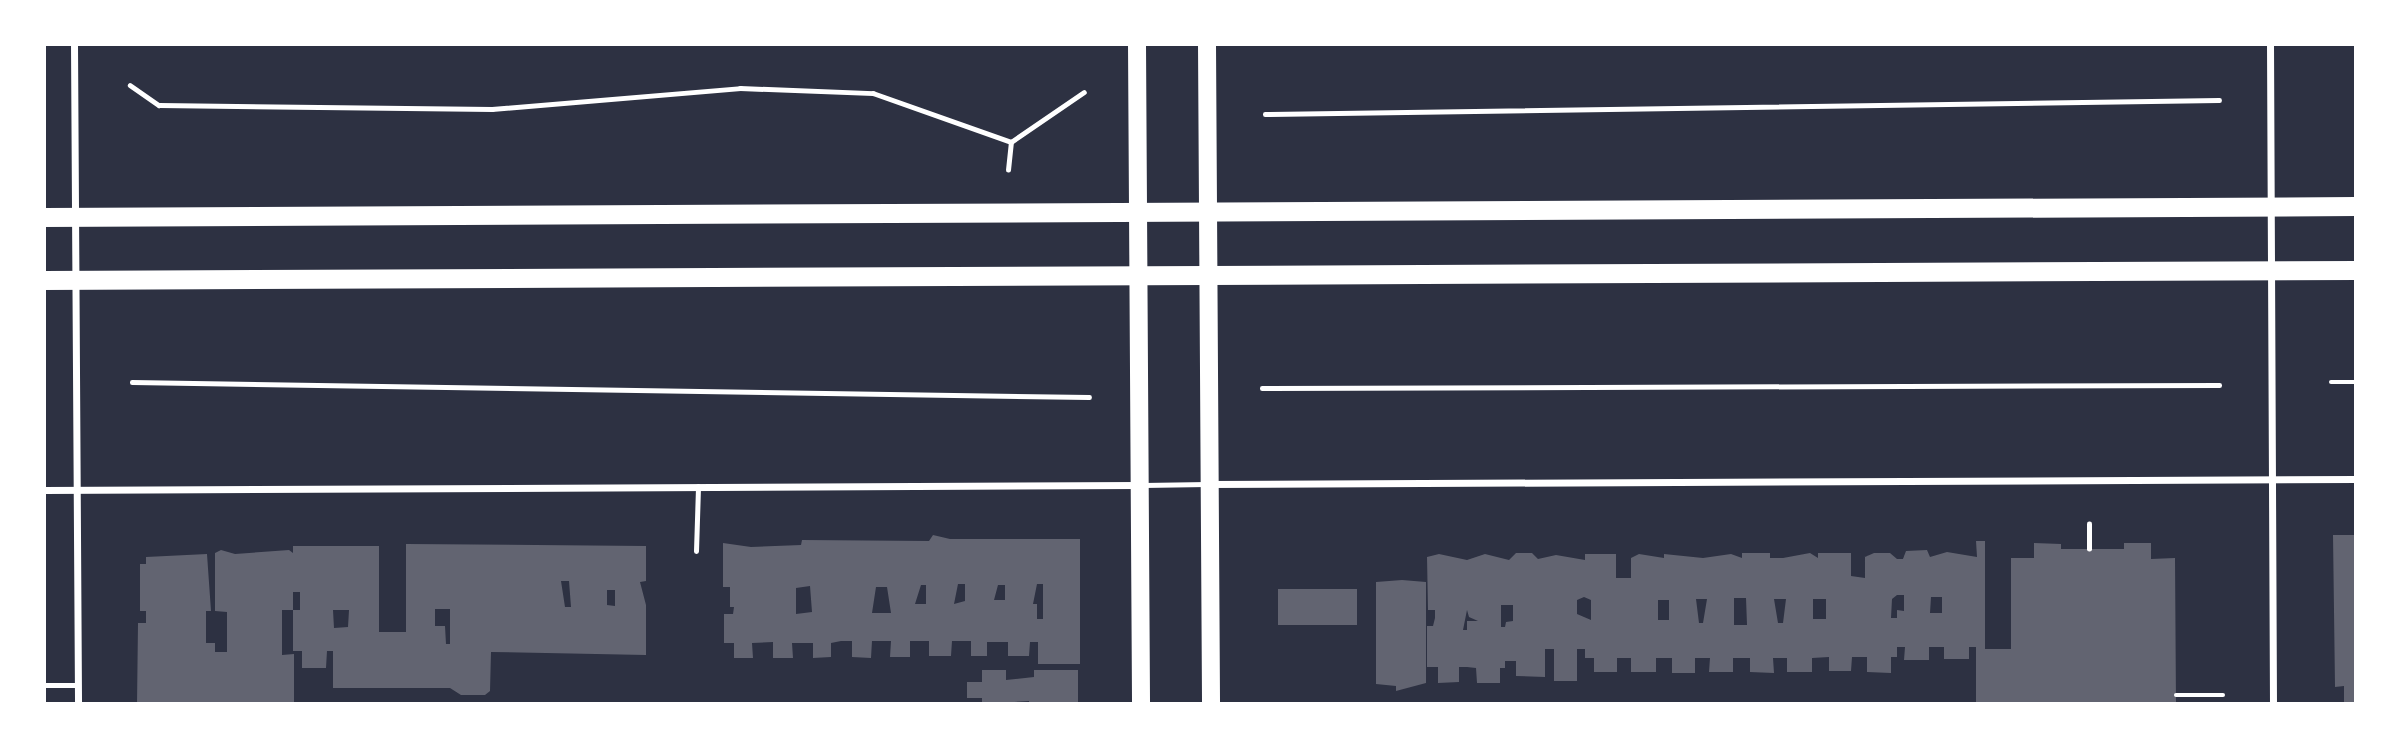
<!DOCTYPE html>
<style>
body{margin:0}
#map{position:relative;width:2400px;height:748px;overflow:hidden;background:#2d3142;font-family:Commissioner,sans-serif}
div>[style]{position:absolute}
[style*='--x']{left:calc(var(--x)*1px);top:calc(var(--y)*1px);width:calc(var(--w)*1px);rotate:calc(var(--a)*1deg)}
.building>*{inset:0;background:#626471;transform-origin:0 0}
.path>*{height:4.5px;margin:-2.25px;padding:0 2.25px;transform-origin:2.25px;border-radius:2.25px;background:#fff}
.service>*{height:5px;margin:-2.5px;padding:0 2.5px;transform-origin:2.5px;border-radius:2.5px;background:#fff}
.minor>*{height:7px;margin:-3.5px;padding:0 3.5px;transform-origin:3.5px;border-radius:3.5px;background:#fff}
.primary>*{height:18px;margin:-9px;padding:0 9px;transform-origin:9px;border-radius:9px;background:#fff}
.trunk>*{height:19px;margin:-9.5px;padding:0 9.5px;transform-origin:9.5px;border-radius:9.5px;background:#fff}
span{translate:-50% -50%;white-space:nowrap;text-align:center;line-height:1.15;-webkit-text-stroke:7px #fff;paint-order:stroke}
.frame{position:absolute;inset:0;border:46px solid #fff;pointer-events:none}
</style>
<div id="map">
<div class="building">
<i style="clip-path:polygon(evenodd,933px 535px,950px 539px,1080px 539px,1080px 664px,1038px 664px,1038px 642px,1030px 642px,1029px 656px,1008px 656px,1008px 642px,987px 642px,987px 656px,971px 656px,971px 641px,952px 641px,951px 656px,929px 656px,929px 641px,910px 641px,910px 657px,890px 657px,891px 641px,872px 641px,871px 658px,852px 657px,852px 641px,841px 641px,831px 643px,831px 657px,813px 658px,813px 643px,792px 643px,793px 658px,773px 658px,773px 642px,752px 643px,753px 658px,734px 658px,734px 643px,724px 643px,724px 614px,733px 614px,734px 607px,730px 607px,730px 587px,723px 587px,723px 543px,751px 547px,801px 545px,802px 540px,929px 541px,933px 535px,958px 584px,965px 584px,965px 601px,954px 604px,958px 584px,933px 535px,1037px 584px,1043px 584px,1043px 619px,1037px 619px,1037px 604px,1033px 604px,1037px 584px,933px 535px,921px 585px,926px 585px,926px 604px,915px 604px,921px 585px,933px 535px,998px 585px,1005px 585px,1005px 600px,994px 600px,998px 585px,933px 535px,810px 586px,812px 612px,796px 614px,796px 588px,810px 586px,933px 535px,876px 587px,887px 587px,891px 613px,872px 613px,876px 587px)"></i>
<i style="clip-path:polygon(2333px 535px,2356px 535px,2356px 704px,2344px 704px,2344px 686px,2335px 687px)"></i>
<i style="clip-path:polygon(evenodd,1976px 541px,1985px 541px,1985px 649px,2011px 649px,2011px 558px,2034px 558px,2034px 543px,2061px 544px,2061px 549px,2124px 549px,2124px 543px,2151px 543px,2151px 559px,2175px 558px,2176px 704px,1976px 704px,1976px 647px,1969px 647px,1969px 659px,1944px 659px,1944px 647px,1929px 647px,1929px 660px,1904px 660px,1905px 647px,1897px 647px,1897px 657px,1891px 657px,1891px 673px,1867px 672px,1867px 657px,1852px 657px,1851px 671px,1829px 671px,1829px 657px,1812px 658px,1812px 672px,1787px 672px,1787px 658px,1773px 658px,1774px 673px,1750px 672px,1750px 658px,1733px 658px,1733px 672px,1709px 672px,1710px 658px,1695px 658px,1695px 673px,1672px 673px,1672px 658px,1656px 658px,1656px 672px,1631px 672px,1631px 658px,1617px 658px,1617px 672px,1594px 672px,1594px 658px,1585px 658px,1585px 649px,1577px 649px,1577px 681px,1554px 681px,1554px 649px,1545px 649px,1545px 677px,1516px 676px,1516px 661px,1505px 661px,1505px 668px,1500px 668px,1500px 683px,1477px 683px,1476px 668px,1467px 667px,1459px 667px,1459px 682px,1438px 683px,1438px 667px,1427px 667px,1427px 626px,1433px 626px,1435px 618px,1435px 610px,1428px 610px,1427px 557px,1439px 554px,1467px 560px,1485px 554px,1509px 560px,1516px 553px,1532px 553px,1538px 559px,1556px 555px,1585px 560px,1585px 554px,1616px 554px,1616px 578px,1631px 578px,1631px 558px,1639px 554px,1664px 558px,1664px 554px,1703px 558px,1731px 554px,1742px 558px,1742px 553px,1770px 553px,1770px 558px,1783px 558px,1810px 553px,1818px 558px,1818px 553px,1851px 553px,1851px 576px,1865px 578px,1865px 557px,1874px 553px,1890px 553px,1897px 559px,1903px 559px,1906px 551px,1927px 550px,1930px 557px,1947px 552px,1977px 557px,1976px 541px,1897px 595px,1904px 595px,1904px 611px,1897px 610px,1897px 618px,1891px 618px,1892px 599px,1897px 595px,1976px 541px,1584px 597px,1591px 600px,1591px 620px,1577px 614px,1577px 600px,1584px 597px,1976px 541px,1931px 597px,1942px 597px,1942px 613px,1930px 613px,1931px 597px,1976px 541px,1734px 598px,1746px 598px,1747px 625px,1734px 625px,1734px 598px,1976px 541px,1696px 599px,1707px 599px,1703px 623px,1699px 623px,1696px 599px,1976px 541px,1774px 599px,1786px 599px,1783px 623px,1778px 623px,1774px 599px,1976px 541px,1813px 599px,1826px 599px,1826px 619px,1813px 619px,1813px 599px,1976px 541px,1658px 600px,1669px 600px,1669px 620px,1658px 620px,1658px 600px,1976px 541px,1501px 605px,1513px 605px,1513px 621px,1506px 622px,1505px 627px,1501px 627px,1501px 605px,1976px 541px,1467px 610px,1469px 617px,1478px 621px,1467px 621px,1467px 630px,1463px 630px,1467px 610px)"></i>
<i style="clip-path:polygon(evenodd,406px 544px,646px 546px,646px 581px,640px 582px,646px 605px,646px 655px,491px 652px,490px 691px,485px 695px,461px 695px,450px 688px,333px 688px,333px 651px,327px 651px,326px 668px,302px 668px,302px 651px,293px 651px,293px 610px,282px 610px,282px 655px,294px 654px,294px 704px,137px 704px,138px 623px,146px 623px,146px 611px,140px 611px,140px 564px,146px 564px,146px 557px,207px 554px,211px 611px,206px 611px,206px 643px,215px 643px,215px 652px,227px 652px,227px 612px,215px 611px,215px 553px,221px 550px,235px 554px,289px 550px,293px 553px,293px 546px,379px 546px,379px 632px,406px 632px,406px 544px,561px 581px,569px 581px,571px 607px,565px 607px,561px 581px,406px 544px,607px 590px,615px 590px,615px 606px,607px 605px,607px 590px,406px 544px,293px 592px,300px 592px,300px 610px,293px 610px,293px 592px,406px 544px,435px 609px,450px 609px,450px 644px,446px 644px,445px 626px,435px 626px,435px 609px,406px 544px,333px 610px,349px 610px,348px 627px,334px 628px,333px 610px)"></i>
<i style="clip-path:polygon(1402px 580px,1426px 582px,1426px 683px,1396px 691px,1396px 686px,1376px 684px,1376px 582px)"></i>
<i style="left:1278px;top:589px;width:79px;height:36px"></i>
<i style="clip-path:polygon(982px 670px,1006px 670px,1006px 680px,1034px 677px,1034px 670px,1078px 670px,1078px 704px,1029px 704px,1029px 701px,982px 704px,982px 698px,967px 698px,967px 682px,982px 682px)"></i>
</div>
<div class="path">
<i style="--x:130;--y:85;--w:35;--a:35"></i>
<i style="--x:159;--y:105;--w:333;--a:0.7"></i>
<i style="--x:492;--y:109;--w:249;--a:-4.8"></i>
<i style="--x:740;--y:88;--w:133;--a:2.2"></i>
<i style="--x:873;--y:93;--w:146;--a:19.5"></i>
<i style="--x:1265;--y:114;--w:954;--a:-0.84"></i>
<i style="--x:1008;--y:170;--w:28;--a:-84"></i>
<i style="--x:1011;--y:142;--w:88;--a:-34.4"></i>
<i style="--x:132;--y:382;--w:957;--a:0.9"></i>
<i style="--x:2331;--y:382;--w:25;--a:0"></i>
<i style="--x:1262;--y:388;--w:957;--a:-0.18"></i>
<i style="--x:2089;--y:549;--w:25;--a:-90"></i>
<i style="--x:2176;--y:695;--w:47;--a:0"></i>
</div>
<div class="service">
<i style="--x:1143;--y:485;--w:64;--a:-0.9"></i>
<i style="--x:696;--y:551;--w:65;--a:-88.2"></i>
<i style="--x:44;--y:685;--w:34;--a:0"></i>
</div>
<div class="minor">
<i style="--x:74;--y:44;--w:660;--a:89.65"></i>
<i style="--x:2270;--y:44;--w:660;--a:89.74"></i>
<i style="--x:1209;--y:484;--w:1147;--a:-0.25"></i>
<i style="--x:44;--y:490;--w:1095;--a:-0.26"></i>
</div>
<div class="primary">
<i style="--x:1137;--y:44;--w:660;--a:89.65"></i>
<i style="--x:1207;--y:44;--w:660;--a:89.65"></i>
</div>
<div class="trunk">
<i style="--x:44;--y:217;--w:2312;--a:-0.27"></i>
<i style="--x:44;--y:280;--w:2312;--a:-0.25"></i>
</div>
<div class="frame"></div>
</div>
